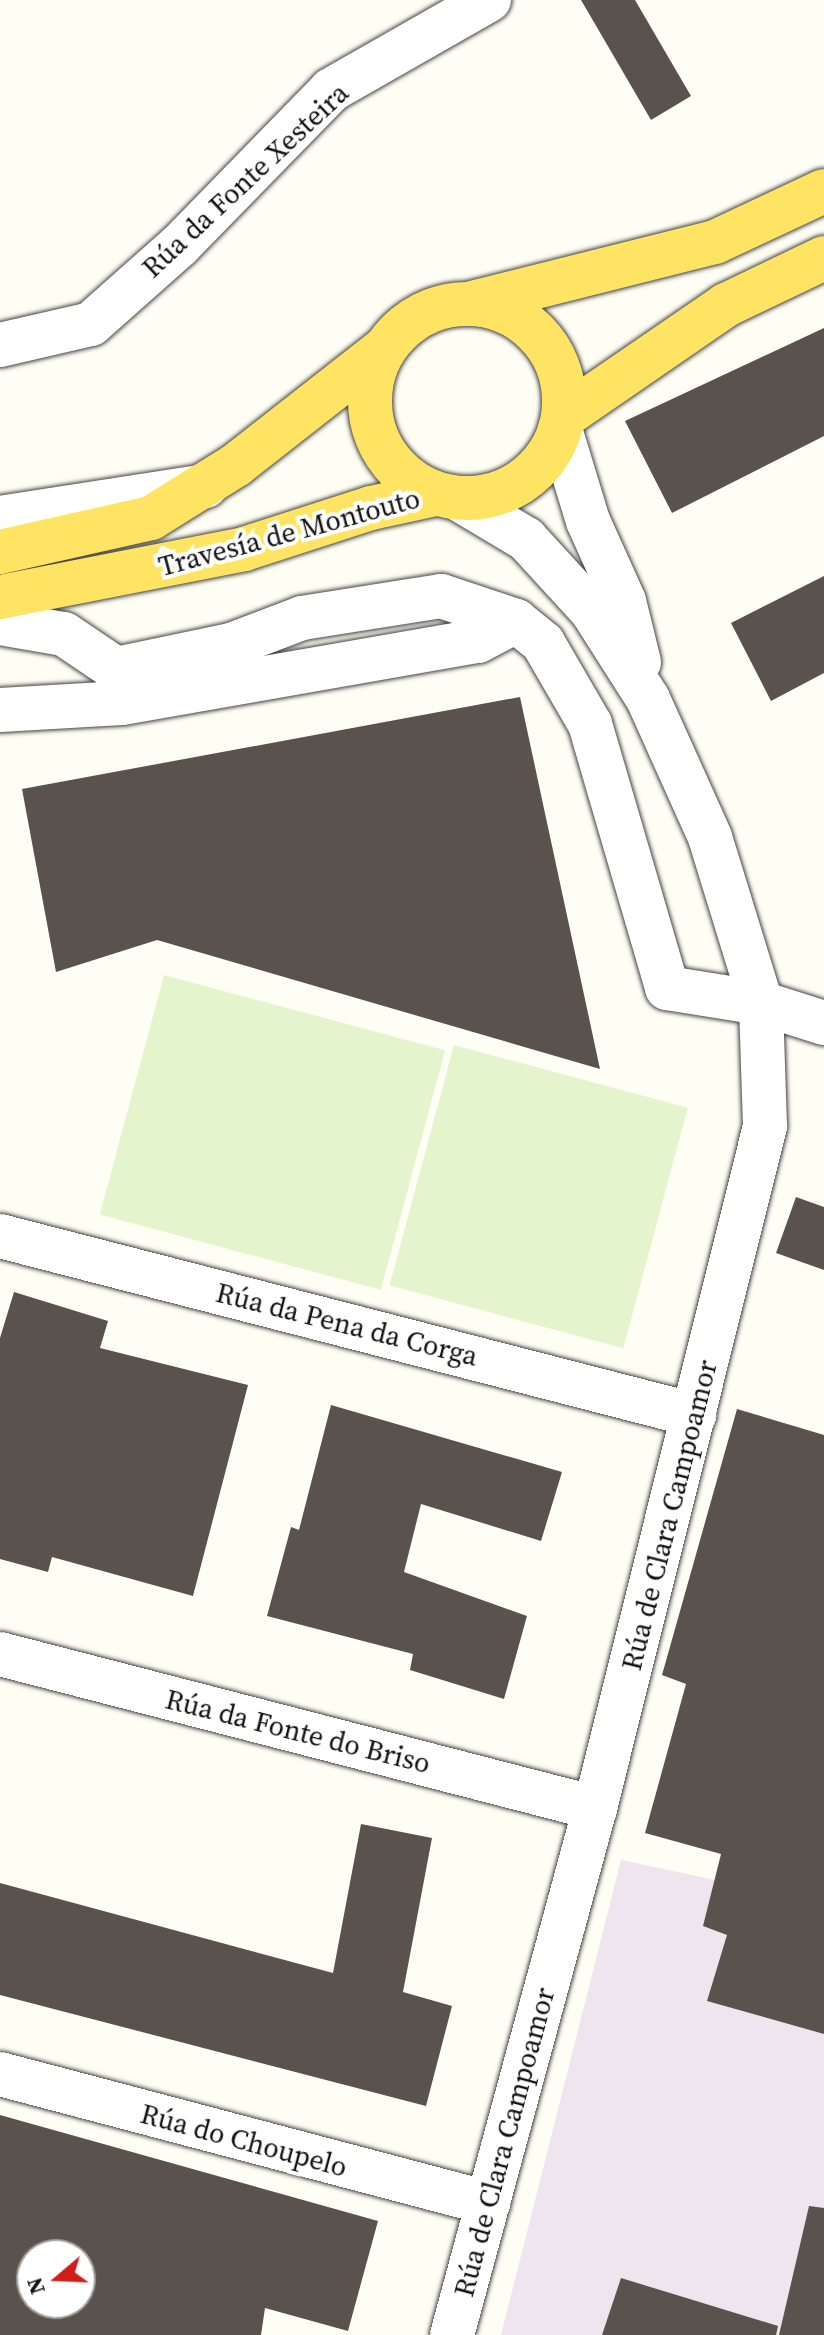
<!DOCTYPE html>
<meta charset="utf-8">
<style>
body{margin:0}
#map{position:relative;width:824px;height:2335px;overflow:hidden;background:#fffef4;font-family:"Source Serif 4",serif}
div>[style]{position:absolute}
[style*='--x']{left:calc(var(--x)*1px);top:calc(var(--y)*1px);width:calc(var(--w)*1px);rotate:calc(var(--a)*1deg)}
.industrial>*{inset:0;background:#efe5ef}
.pitch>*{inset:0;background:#e4f4cc;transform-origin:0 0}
.building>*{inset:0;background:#5a524c}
.roads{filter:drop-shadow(0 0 2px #444) drop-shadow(0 0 2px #444)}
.minor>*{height:44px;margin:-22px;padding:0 22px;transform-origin:22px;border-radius:22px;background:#fff}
.major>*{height:44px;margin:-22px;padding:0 22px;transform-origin:22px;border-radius:22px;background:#ffe464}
.major>.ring{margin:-22px;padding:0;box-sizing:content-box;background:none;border:44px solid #ffe464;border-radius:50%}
span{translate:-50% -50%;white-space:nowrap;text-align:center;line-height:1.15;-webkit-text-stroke:8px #fff;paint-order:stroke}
.street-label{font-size:28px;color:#111}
.north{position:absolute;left:16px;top:2239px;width:80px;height:80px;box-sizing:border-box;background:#fff;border:2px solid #a0a0a0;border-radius:50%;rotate:251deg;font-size:22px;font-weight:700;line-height:32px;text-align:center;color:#111}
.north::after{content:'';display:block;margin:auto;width:28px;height:36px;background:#cf1e1a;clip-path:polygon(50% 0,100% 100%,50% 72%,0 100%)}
</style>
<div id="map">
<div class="industrial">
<i style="clip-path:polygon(621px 1860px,824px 1903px,824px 2335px,501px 2335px)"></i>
</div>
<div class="pitch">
<i style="left:164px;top:975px;width:291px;height:248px;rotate:15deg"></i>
<i style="left:454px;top:1045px;width:242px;height:249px;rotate:15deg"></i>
</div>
<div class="building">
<i style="clip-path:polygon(581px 0,635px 0,691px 96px,651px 120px)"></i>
<i style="clip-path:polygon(824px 328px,824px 436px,672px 513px,625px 421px)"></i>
<i style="clip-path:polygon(824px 576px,824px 673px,771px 701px,731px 623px)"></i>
<i style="clip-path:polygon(520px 697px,600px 1069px,157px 940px,56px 972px,22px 789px)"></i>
<i style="clip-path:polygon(796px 1197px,824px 1207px,824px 1270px,776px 1253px)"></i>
<i style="clip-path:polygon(14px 1292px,108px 1321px,100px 1348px,248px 1385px,193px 1596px,52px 1557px,48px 1572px,0 1559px,0 1338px)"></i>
<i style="clip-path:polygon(331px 1405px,562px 1472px,541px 1541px,421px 1504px,404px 1572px,527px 1616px,504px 1699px,410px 1670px,413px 1654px,267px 1616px,291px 1527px,299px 1530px)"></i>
<i style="clip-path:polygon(737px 1409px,824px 1435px,824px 2034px,707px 2001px,727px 1935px,703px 1926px,721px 1854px,645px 1833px,686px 1684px,662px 1675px)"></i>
<i style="clip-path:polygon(361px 1824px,432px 1838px,403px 1992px,452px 2006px,426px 2106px,0 1995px,0 1883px,333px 1973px)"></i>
<i style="clip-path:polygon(evenodd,0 2115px,378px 2221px,348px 2331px,265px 2308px,261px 2335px,0 2335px,0 2115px,32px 2255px,80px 2255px,80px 2303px,32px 2303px,32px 2255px)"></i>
<i style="clip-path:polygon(809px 2206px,824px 2208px,824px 2335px,779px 2335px)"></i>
<i style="clip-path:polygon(621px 2278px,778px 2326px,776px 2335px,602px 2335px)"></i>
</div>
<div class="roads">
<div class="minor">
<i style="--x:0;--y:345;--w:93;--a:-13"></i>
<i style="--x:91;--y:324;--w:119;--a:-41.6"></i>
<i style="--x:180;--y:245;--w:216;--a:-45.7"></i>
<i style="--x:331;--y:90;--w:182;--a:-29.7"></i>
<i style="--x:560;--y:429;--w:96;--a:73.1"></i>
<i style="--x:588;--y:521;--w:88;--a:65.8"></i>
<i style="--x:624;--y:601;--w:63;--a:76.2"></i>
<i style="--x:0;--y:518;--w:208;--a:-8.8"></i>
<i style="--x:0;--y:623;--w:65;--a:9.8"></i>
<i style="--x:64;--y:634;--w:63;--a:33.9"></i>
<i style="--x:116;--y:669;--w:27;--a:80"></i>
<i style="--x:116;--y:669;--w:117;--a:-11.8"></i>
<i style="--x:231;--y:645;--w:76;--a:-20.8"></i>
<i style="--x:302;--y:618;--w:141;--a:-9"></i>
<i style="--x:441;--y:596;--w:79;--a:18.4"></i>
<i style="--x:516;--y:621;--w:35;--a:39"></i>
<i style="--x:543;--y:643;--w:94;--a:59.9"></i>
<i style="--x:590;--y:724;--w:275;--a:73.7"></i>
<i style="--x:667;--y:988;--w:95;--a:9.1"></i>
<i style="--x:761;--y:1003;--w:66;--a:17.6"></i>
<i style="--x:0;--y:710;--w:122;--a:-3.3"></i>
<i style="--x:122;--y:703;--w:361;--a:-9.9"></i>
<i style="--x:478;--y:641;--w:43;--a:-27.8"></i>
<i style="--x:0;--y:1236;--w:717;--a:14.46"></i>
<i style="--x:0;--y:1654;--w:615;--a:14.51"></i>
<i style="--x:0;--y:2074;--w:505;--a:14.81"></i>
<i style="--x:452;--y:2335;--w:546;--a:-74.82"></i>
<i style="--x:595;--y:1808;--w:703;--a:-76"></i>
<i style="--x:765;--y:1126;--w:123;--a:-91.9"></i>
<i style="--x:761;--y:1003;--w:174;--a:-107.1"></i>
<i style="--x:710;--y:837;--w:151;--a:-114.2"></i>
<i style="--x:648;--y:699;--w:104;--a:-122.5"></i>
<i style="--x:592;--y:611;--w:98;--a:-132.5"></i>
<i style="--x:526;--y:539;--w:80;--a:-149.3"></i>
</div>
<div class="major">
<i style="--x:472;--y:303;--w:251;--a:-14.1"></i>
<i style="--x:715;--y:242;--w:120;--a:-25.1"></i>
<i class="ring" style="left:370px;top:304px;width:150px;height:150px"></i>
<i style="--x:563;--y:417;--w:198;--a:-34.5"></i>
<i style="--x:726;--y:305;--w:109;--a:-25.6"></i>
<i style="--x:0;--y:552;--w:155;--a:-12.7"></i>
<i style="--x:151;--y:518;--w:100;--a:-31.9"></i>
<i style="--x:236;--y:465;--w:188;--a:-38.1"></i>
<i style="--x:0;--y:597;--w:249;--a:-11.1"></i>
<i style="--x:244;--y:549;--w:133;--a:-17.9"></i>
<i style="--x:371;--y:508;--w:66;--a:-12.2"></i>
</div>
</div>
<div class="street-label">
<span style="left:245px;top:180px;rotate:-43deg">Rúa da Fonte Xesteira</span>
<span style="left:289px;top:532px;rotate:-15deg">Travesía de Montouto</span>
<span style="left:347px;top:1324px;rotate:14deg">Rúa da Pena da Corga</span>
<span style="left:669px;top:1515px;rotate:-76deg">Rúa de Clara Campoamor</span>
<span style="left:298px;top:1731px;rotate:14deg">Rúa da Fonte do Briso</span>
<span style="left:244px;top:2140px;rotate:15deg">Rúa do Choupelo</span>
<span style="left:504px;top:2142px;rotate:-75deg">Rúa de Clara Campoamor</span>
</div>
<div class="north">N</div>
</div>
